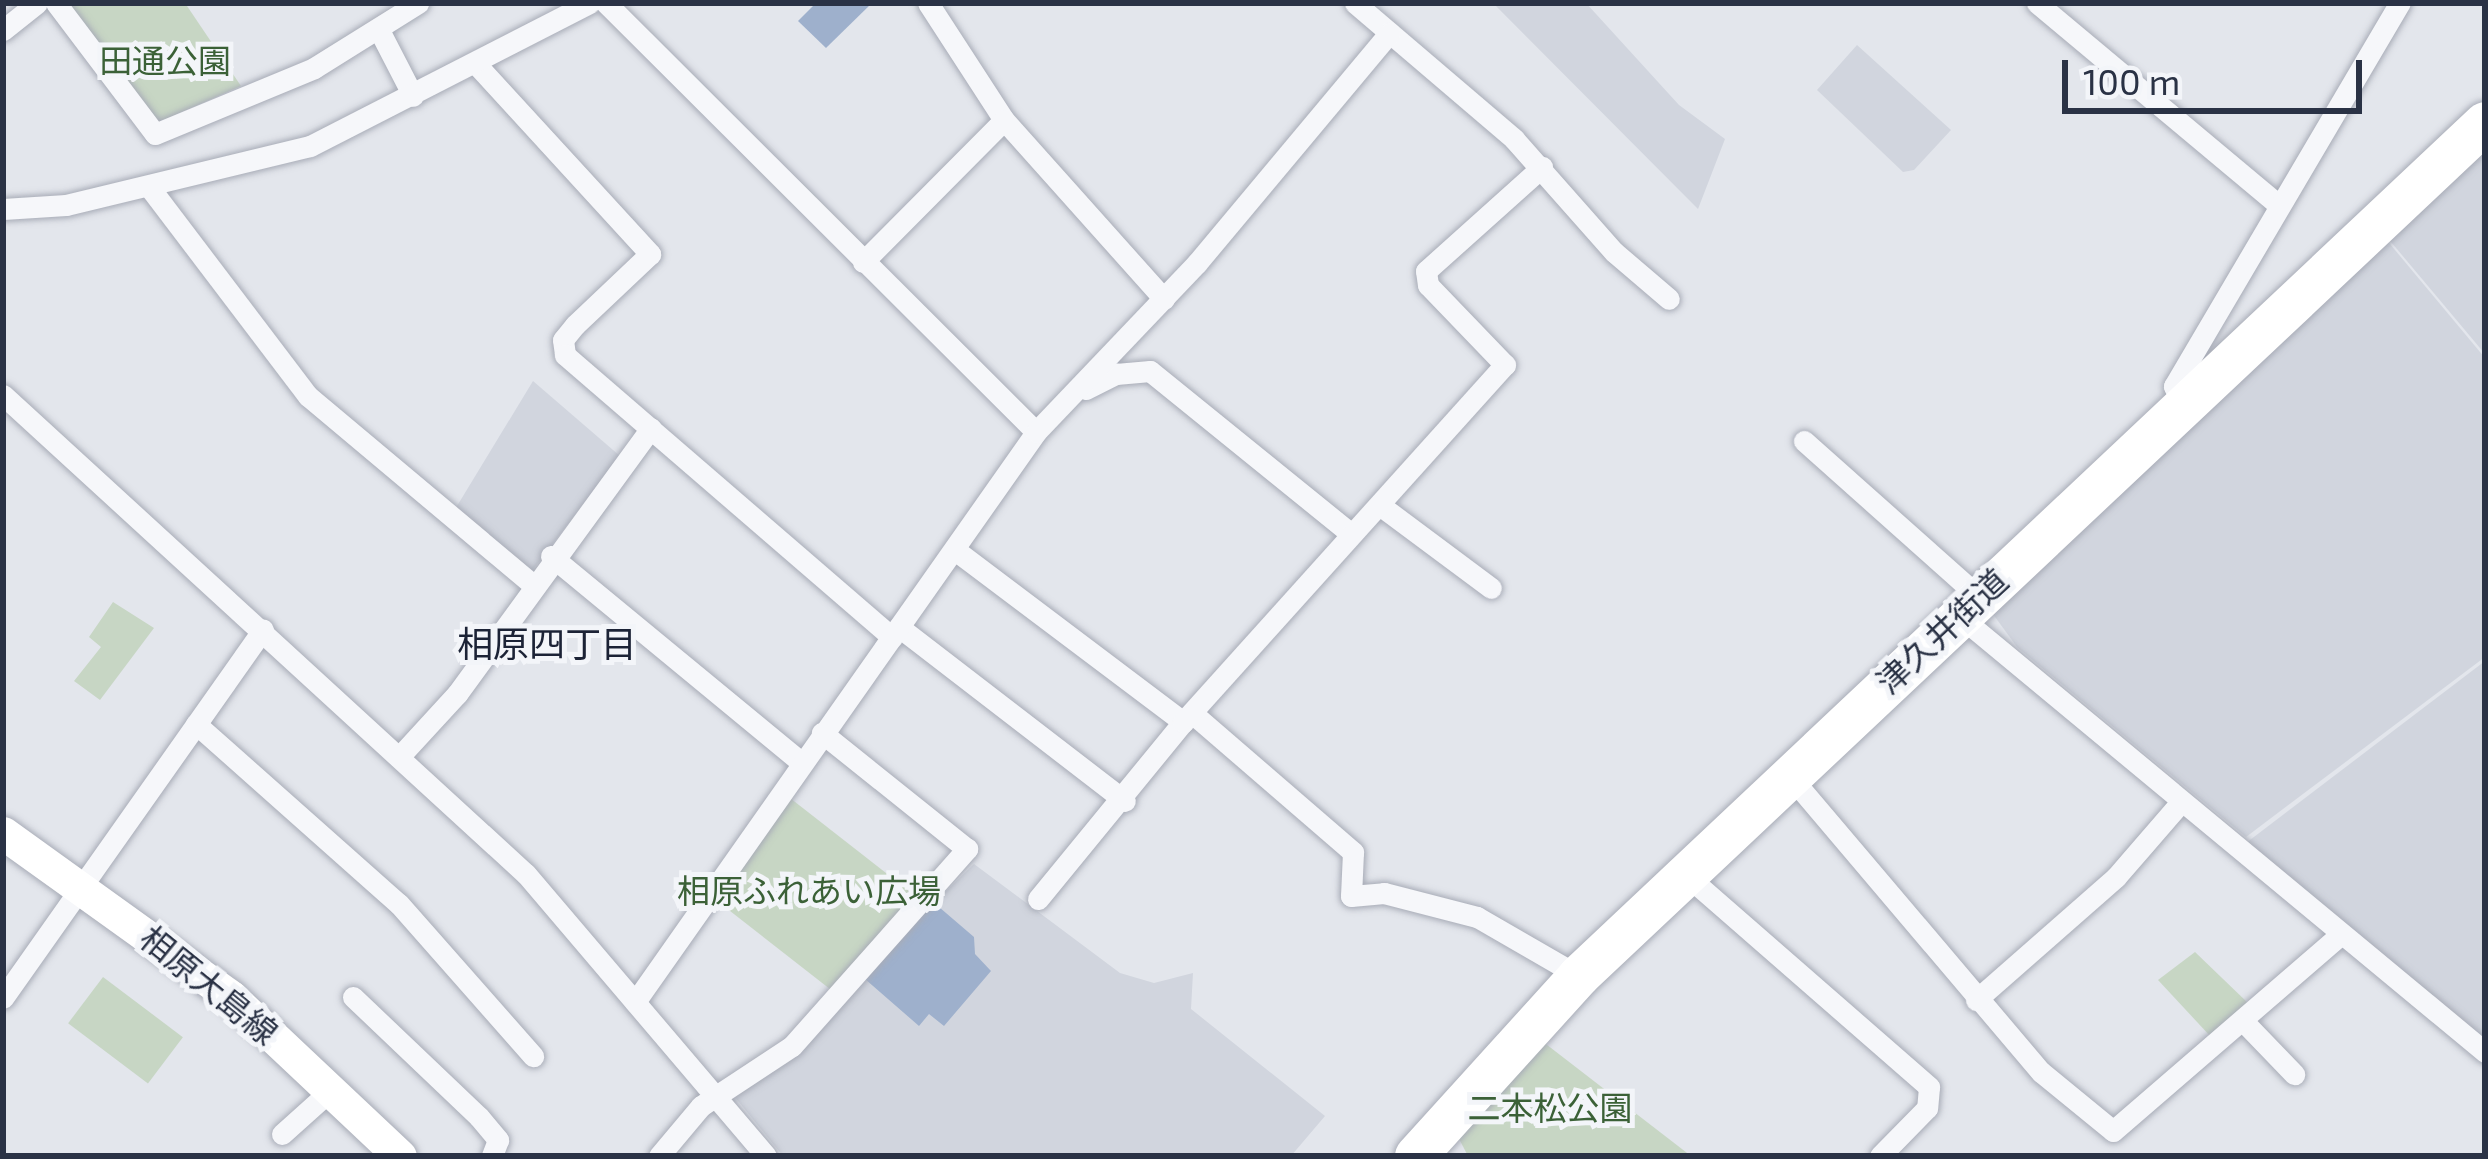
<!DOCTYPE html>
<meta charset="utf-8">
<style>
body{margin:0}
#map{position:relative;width:2488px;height:1159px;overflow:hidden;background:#e3e6ec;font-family:"Exo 2","Noto Sans JP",sans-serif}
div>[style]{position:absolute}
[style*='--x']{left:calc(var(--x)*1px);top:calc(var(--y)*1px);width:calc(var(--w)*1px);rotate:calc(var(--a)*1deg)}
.built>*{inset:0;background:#d1d5de}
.green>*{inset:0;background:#c7d6c4;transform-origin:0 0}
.water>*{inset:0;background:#9eb0cc}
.roads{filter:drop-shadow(0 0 3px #a8acb7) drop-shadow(0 0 3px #a8acb7)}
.street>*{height:21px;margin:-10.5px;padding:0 10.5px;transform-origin:10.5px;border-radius:10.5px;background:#f6f7fa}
.secondary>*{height:33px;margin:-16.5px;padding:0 16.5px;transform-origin:16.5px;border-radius:16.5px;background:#fff}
.highway>*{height:42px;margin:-21px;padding:0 21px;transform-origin:21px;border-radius:21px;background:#fff}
span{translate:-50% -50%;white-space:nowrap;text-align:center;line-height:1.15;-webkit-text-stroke:10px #f3f5f9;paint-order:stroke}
.park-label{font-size:33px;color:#3b6137}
.street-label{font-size:33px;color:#2a3245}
.neighbourhood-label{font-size:36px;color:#1c2336}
.frame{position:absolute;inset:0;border:6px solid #2a3245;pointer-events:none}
.scale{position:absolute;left:2062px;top:60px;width:300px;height:54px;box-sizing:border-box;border:6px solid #2a3245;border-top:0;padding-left:15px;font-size:36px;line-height:42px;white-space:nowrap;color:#2a3245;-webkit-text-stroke:9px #f3f5f9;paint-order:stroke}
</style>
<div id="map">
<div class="built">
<i style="clip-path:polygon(1493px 3px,1586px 3px,1679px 105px,1725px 139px,1698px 209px)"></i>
<i style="clip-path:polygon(1857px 45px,1951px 130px,1914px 170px,1903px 172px,1817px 90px)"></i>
<i style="clip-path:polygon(2485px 149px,2485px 354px,2386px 236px)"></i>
<i style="clip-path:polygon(2385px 238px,2485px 358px,2485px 657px,2246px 837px,2017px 647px,1990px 610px)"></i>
<i style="clip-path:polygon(533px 381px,620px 456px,531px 572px,454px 511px)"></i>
<i style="clip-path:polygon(2485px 661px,2485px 1041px,2246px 843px)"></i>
<i style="clip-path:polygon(974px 864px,1120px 973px,1154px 983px,1193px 973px,1191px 1009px,1325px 1116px,1291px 1156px,783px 1156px,734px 1096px)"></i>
</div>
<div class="green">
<i style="clip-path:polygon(60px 3px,185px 3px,241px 86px,150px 126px)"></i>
<i style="clip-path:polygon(113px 602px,154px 628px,100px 700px,74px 681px,101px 647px,89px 637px)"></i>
<i style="left:790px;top:798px;width:158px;height:126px;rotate:38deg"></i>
<i style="clip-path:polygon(2195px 952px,2248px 1003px,2211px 1037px,2158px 980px)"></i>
<i style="left:103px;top:977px;width:100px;height:58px;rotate:37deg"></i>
<i style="clip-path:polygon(1542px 1041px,1691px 1156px,1468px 1156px,1457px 1135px)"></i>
</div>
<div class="water">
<i style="clip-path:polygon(816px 3px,872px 3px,826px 48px,798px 21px)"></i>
<i style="clip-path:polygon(932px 901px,974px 937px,975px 954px,991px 971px,944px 1026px,929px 1014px,919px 1026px,865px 979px)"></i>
</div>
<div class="roads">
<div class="street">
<i style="--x:56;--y:3;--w:164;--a:52.9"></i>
<i style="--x:155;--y:134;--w:172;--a:-22.5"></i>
<i style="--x:314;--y:68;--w:123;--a:-32"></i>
<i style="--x:606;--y:3;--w:607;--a:44.93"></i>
<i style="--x:928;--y:3;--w:140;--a:57"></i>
<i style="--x:1004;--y:120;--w:240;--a:48.2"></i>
<i style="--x:1355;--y:3;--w:209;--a:40.5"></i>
<i style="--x:1514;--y:139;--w:151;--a:48.5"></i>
<i style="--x:1614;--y:252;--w:72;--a:40.5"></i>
<i style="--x:2037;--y:3;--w:315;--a:39.9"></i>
<i style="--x:3;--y:30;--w:43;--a:-38.5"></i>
<i style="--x:379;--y:30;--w:74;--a:62.7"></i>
<i style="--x:476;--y:64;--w:258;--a:47.5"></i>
<i style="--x:650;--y:254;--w:103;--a:136.6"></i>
<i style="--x:575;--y:325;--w:19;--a:129"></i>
<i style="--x:563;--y:340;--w:15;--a:82"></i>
<i style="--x:565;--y:355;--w:432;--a:40.8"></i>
<i style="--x:150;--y:188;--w:261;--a:52.8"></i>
<i style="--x:308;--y:396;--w:291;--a:40"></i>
<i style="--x:3;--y:209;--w:63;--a:-3.6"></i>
<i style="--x:66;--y:205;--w:251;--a:-13.6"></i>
<i style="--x:310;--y:146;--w:314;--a:-27.1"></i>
<i style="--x:863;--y:262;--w:200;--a:-45.2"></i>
<i style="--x:1086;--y:389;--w:34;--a:-27"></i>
<i style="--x:1116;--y:374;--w:34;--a:-5"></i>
<i style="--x:1150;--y:371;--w:257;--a:39"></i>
<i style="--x:3;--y:395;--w:709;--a:42.49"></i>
<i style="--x:526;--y:874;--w:370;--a:49.6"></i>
<i style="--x:2183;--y:404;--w:20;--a:-117"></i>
<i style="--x:2174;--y:386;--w:445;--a:-59.5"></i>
<i style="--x:1804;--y:441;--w:234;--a:41.7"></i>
<i style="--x:1381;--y:506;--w:137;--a:36.7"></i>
<i style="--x:955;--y:550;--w:286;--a:37"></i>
<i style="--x:551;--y:556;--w:324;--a:39.5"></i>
<i style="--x:1958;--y:615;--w:685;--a:39.67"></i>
<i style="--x:899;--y:627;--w:285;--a:37.6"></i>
<i style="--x:1192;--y:713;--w:213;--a:40.8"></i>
<i style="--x:1353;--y:852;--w:44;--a:92.6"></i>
<i style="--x:1351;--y:896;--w:33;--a:-5"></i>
<i style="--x:1384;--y:893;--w:96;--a:14.5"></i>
<i style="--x:1477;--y:917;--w:118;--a:30"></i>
<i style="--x:196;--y:724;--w:271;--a:41.6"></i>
<i style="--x:399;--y:904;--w:203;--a:48.6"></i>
<i style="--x:399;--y:757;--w:86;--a:-47.4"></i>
<i style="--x:457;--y:694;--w:329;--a:-53.9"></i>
<i style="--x:1789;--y:775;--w:390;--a:49.7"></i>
<i style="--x:2041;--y:1072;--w:93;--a:39.3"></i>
<i style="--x:2113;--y:1131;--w:301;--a:-40.8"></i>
<i style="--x:1685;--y:874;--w:324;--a:41.1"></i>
<i style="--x:1929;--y:1087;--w:21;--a:95"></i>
<i style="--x:1927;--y:1108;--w:67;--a:134.4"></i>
<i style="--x:1038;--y:899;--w:229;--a:-50.7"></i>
<i style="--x:1183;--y:722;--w:481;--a:-48"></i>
<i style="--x:1505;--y:365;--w:111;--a:-133.9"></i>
<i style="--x:1428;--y:285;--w:14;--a:-98"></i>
<i style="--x:1426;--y:271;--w:156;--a:-41.9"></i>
<i style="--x:353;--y:997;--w:174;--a:43.6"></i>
<i style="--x:479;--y:1117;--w:30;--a:50"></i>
<i style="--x:498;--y:1140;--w:17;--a:111"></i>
<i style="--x:3;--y:998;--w:451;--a:-54.8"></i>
<i style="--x:1976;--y:1000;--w:186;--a:-41.3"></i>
<i style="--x:2116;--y:877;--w:99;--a:-49.1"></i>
<i style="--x:635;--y:1002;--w:697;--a:-54.87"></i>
<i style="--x:1036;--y:432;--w:233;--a:-46.4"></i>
<i style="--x:1197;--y:263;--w:300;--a:-50.1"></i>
<i style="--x:2243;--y:1021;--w:74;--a:46.1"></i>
<i style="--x:282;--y:1134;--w:64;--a:-41.9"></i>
<i style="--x:659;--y:1156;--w:65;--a:-50"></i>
<i style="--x:701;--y:1106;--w:109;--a:-33.4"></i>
<i style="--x:792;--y:1046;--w:264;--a:-48.4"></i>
<i style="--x:967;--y:849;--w:186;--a:-141.3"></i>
</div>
<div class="secondary">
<i style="--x:3;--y:833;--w:281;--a:35.7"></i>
<i style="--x:231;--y:997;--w:232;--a:43.3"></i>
</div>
<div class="highway">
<i style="--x:1416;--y:1156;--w:243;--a:-47.8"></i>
<i style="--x:1579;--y:976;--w:1244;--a:-43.27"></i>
</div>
</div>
<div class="park-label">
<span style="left:165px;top:61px">田通公園</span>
<span style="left:809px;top:891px">相原ふれあい広場</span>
<span style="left:1550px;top:1108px">二本松公園</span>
</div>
<div class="street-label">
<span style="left:1942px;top:631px;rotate:-43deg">津久井街道</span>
<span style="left:209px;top:985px;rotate:39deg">相原大島線</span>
</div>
<div class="neighbourhood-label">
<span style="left:547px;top:643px">相原四丁目</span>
</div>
<div class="frame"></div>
<div class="scale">100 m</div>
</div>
